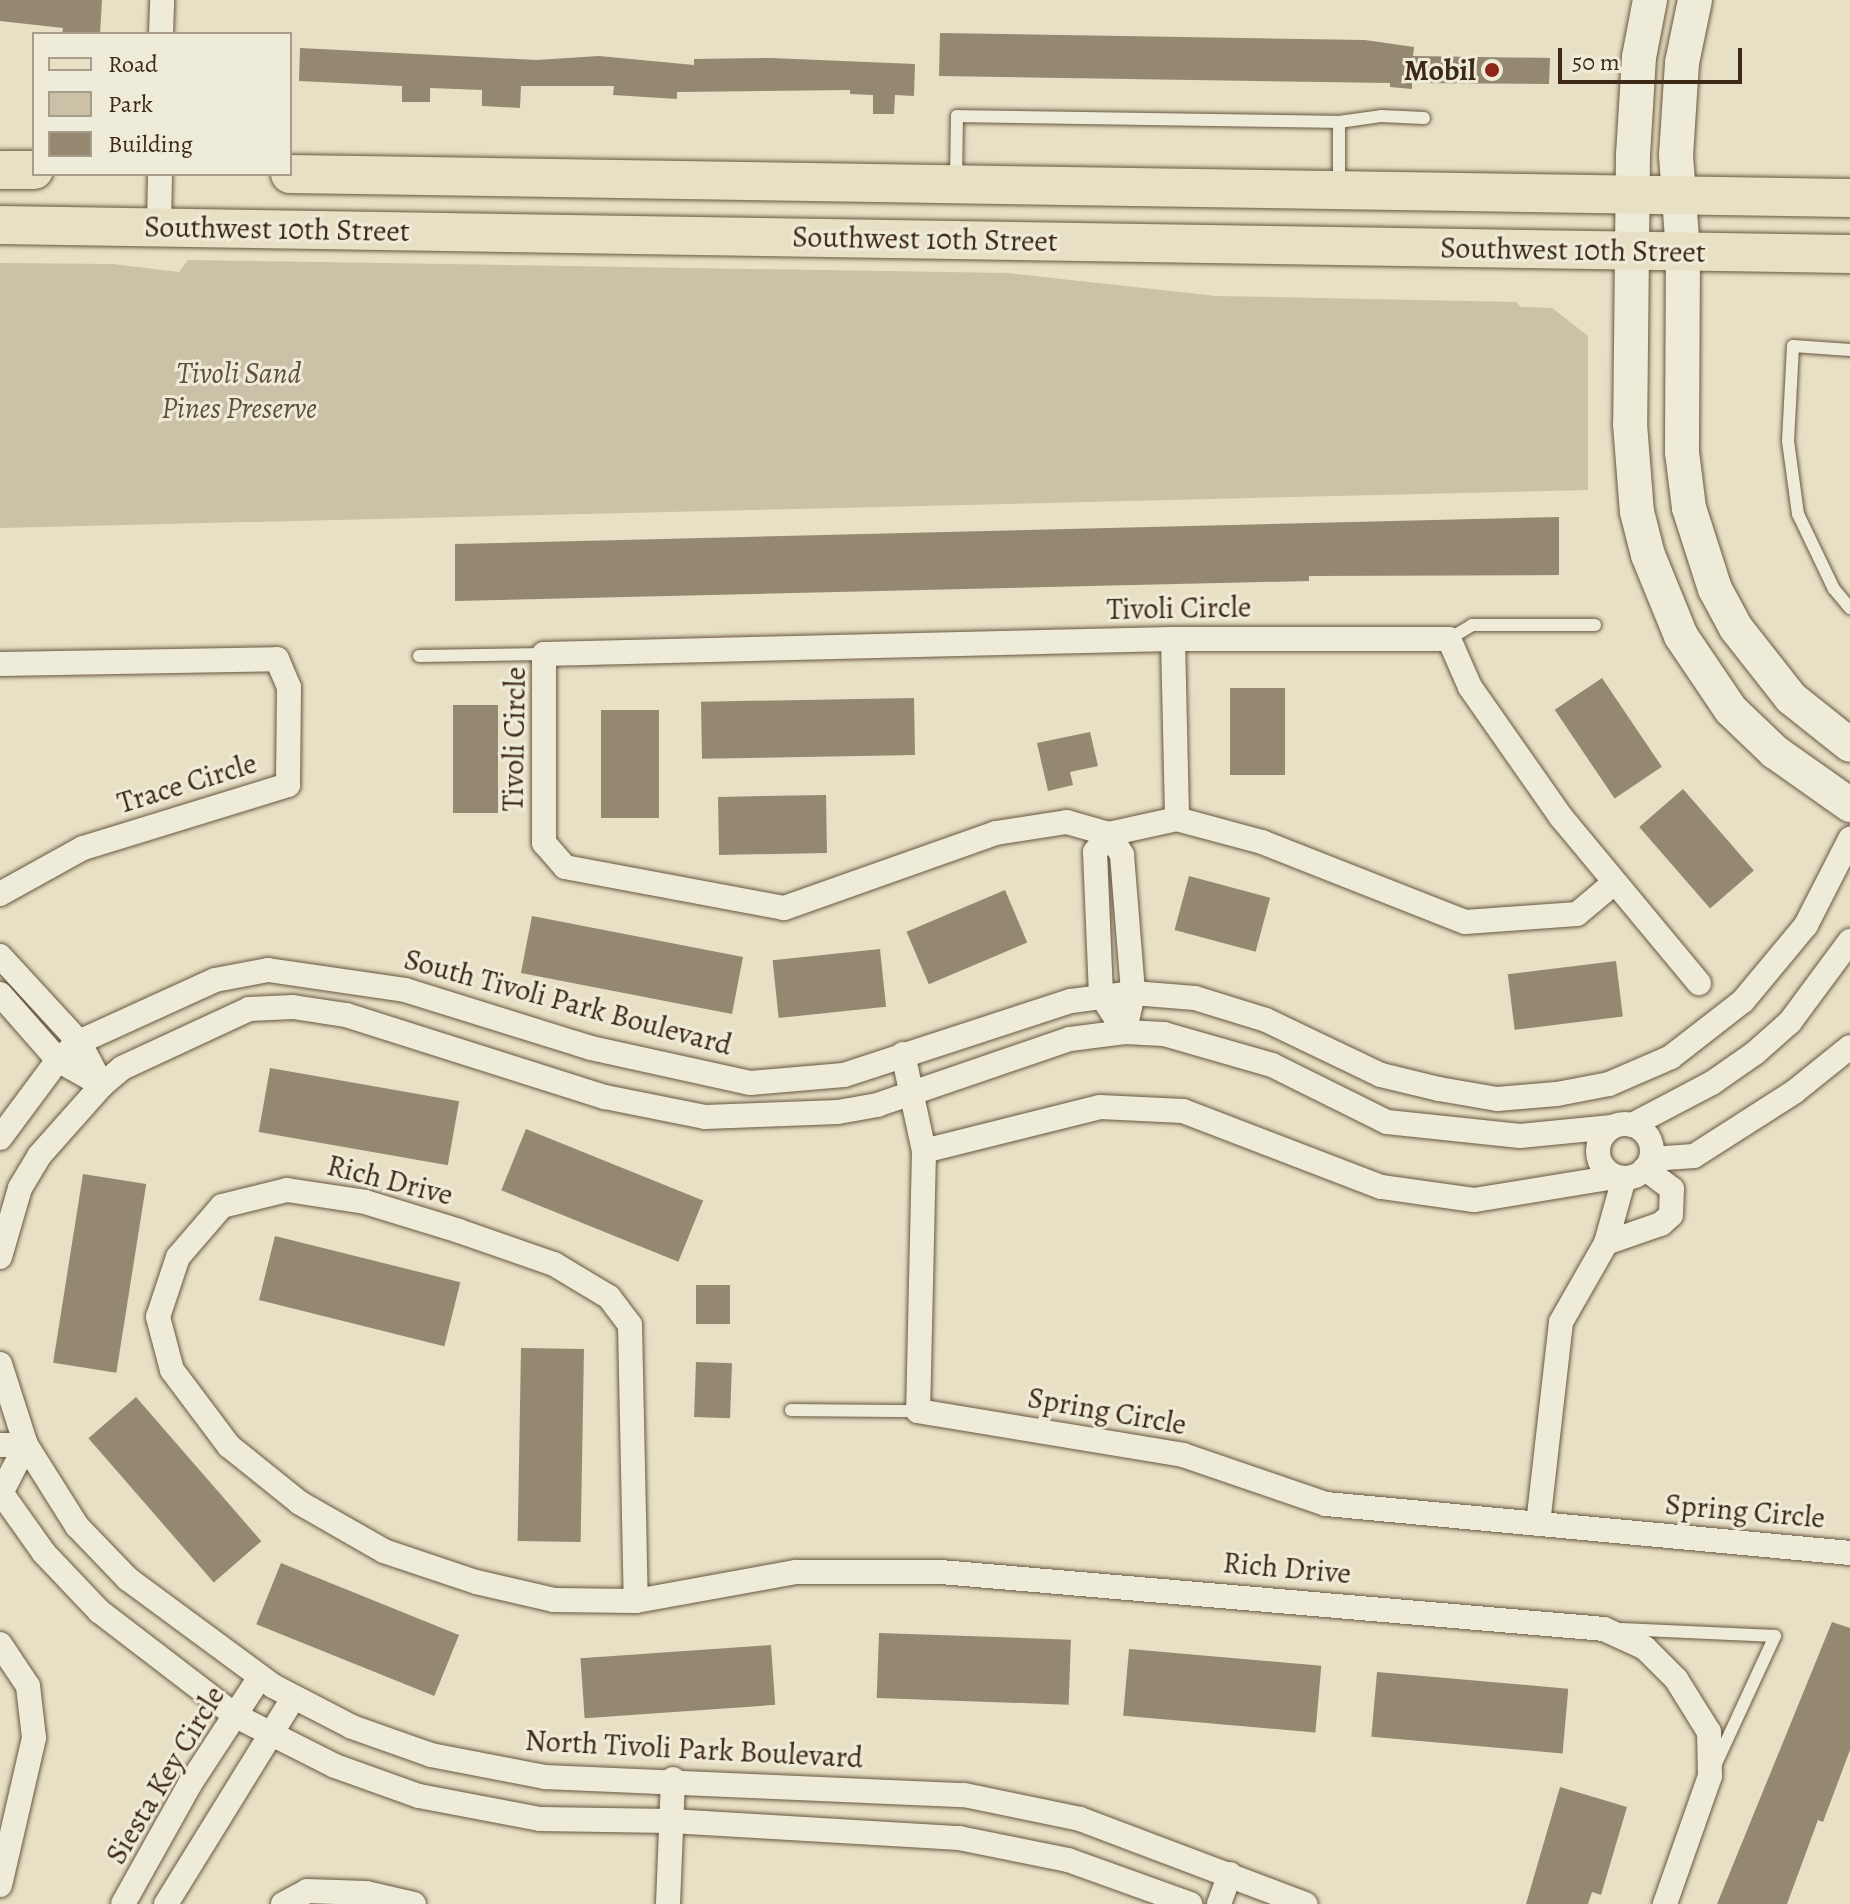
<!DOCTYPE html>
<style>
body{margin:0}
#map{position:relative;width:1850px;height:1904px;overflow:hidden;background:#e7e0c4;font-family:Alegreya,serif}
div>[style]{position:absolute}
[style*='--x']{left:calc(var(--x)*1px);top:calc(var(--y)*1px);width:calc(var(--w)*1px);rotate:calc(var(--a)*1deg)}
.green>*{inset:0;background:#cac1a6}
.building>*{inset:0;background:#958870;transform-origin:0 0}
.roads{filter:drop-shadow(0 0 2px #685741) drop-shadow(0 0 2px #685741)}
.lane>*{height:12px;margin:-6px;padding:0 6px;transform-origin:6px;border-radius:6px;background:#efebd9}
.street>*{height:24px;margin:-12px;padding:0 12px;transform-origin:12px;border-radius:12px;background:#efebd9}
.street>.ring{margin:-12px;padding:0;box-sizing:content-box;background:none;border:24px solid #efebd9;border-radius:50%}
.secondary>*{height:34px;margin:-17px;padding:0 17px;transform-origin:17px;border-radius:17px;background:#efebd9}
.primary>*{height:38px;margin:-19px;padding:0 19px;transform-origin:19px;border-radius:19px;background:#e7e0c4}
.dots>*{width:22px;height:22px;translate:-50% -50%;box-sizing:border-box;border:4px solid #efebd9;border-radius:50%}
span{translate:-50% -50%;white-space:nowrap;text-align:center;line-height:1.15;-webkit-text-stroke:6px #efebd9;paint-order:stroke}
.poi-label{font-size:30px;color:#3d2915;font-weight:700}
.right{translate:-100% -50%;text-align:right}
.street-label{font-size:30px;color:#3d2915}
.park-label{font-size:30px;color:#604f39;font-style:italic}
.legend{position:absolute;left:32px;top:32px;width:260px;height:144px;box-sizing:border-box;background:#efebd9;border:2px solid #a89d8b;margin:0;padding:10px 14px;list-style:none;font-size:24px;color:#3d2915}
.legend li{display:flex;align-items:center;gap:16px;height:40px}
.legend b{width:40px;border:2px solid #a89d8b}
.scale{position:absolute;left:1558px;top:48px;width:184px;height:36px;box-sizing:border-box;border:4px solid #3d2915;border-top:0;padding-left:10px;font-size:24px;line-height:28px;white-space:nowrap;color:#3d2915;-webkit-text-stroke:6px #efebd9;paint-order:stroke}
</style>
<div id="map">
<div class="green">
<i style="clip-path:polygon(188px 260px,1007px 273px,1216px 296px,1516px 302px,1521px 307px,1552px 308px,1588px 336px,1588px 490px,0 528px,0 263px,112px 264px,179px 272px)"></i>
</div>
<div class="building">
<i style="clip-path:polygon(0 0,102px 0,100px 34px,62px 34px,63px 28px,0 21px)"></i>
<i style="clip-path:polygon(940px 33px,1365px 40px,1414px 47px,1413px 56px,1550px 58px,1549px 84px,1412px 83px,1412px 89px,1390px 87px,1390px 83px,939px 76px)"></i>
<i style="clip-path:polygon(300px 48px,536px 60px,599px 56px,694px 65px,694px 59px,771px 58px,915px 64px,914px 96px,895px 95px,894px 114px,873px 114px,873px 95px,850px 94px,850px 90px,677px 92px,677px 99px,613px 95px,614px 86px,521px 86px,520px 108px,482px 106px,482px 90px,430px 88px,430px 102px,402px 102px,402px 86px,299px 81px)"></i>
<i style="clip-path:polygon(1559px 517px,1559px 575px,1309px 576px,1309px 581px,455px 601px,455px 544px)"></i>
<i style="left:1602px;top:678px;width:107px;height:57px;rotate:56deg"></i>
<i style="left:1230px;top:688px;width:55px;height:87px"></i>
<i style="left:914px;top:698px;width:57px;height:213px;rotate:89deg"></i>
<i style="left:453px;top:705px;width:45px;height:108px"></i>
<i style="left:601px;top:710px;width:58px;height:108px"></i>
<i style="clip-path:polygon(1090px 732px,1098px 766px,1070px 772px,1073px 785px,1048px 791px,1037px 743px)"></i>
<i style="left:1683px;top:789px;width:108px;height:58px;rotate:49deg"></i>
<i style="left:826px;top:795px;width:58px;height:108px;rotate:89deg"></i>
<i style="left:1189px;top:876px;width:84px;height:56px;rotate:15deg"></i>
<i style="left:1005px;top:890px;width:57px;height:107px;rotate:67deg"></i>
<i style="left:532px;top:916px;width:215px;height:58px;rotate:11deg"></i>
<i style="left:880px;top:949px;width:58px;height:108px;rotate:84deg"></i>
<i style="left:1616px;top:961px;width:56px;height:109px;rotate:83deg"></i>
<i style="left:270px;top:1068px;width:192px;height:65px;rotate:10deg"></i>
<i style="left:526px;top:1129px;width:191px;height:66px;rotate:22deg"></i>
<i style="left:83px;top:1174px;width:64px;height:191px;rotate:9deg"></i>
<i style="left:275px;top:1236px;width:191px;height:66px;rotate:14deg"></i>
<i style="left:696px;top:1285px;width:34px;height:39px"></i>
<i style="left:521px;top:1348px;width:63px;height:193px;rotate:1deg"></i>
<i style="left:696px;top:1362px;width:36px;height:55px;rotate:2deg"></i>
<i style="left:136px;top:1397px;width:191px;height:63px;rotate:49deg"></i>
<i style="left:281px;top:1563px;width:192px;height:66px;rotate:22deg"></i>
<i style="clip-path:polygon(1832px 1622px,1850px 1628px,1850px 1750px,1823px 1822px,1818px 1820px,1787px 1904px,1717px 1904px)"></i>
<i style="left:879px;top:1633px;width:192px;height:65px;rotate:2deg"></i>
<i style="left:771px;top:1645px;width:60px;height:191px;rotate:86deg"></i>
<i style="left:1129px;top:1649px;width:193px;height:67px;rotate:5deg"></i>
<i style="left:1377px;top:1672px;width:192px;height:65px;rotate:5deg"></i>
<i style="clip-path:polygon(1560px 1787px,1627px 1807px,1601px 1895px,1592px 1892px,1588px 1904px,1526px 1904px)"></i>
</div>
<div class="roads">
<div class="lane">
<i style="--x:1339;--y:122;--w:42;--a:-8.1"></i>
<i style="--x:1381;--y:116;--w:43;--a:2.7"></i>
<i style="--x:956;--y:180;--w:64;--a:-89.1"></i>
<i style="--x:957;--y:116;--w:382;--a:0.9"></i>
<i style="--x:1339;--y:122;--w:63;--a:90"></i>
<i style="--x:1850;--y:350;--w:57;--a:-176"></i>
<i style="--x:1793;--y:346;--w:95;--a:93"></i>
<i style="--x:1788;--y:441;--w:74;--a:82.2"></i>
<i style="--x:1798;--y:514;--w:83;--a:64.4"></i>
<i style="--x:1834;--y:589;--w:25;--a:50"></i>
<i style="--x:1449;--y:639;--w:27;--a:-31"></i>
<i style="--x:1472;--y:625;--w:123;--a:0"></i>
<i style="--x:419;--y:656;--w:125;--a:-0.9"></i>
<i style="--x:791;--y:1410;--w:127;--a:0.5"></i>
<i style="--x:1622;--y:1629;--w:153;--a:2.6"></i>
<i style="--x:1775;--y:1636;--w:143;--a:114.8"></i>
</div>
<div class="street">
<i style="--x:161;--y:34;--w:34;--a:-88"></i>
<i style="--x:159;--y:227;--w:53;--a:-88.9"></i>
<i style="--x:1173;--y:639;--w:180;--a:88.7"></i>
<i style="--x:0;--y:664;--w:277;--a:-1"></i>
<i style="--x:277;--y:659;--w:30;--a:67"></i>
<i style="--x:289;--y:687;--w:98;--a:90.6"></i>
<i style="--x:288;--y:785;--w:214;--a:162.9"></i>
<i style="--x:83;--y:848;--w:95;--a:151"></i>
<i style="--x:1109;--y:834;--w:25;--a:58"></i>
<i style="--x:1122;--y:855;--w:138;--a:85.4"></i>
<i style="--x:1133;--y:993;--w:40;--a:102"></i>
<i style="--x:1125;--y:1032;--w:44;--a:-123"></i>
<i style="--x:1101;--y:995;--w:143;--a:-92.4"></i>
<i style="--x:1095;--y:852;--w:23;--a:-52"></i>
<i style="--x:1614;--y:883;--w:48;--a:140"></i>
<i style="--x:1577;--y:914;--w:112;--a:175.9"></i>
<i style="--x:1465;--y:922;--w:218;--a:-158.5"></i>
<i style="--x:1262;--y:842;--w:88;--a:-164.9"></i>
<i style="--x:1177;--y:819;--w:70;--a:167.6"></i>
<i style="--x:1109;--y:834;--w:44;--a:-164.1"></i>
<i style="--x:1067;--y:822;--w:72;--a:171.2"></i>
<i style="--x:996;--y:833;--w:225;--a:160.5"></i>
<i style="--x:784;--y:908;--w:223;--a:-169.4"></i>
<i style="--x:565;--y:867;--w:32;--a:-131"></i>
<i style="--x:544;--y:843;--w:189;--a:-90"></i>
<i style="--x:544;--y:654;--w:629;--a:-1.37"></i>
<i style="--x:1173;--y:639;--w:276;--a:0"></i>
<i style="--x:1449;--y:639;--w:52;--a:66.4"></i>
<i style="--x:1470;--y:687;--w:159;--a:55"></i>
<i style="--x:1561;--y:817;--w:216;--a:50.3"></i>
<i style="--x:0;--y:956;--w:117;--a:47.4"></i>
<i style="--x:79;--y:1042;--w:49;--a:61.9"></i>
<i style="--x:102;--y:1085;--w:51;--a:-150.4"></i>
<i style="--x:58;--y:1060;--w:88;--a:-131.3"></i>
<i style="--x:903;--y:1054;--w:99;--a:77.8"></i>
<i class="ring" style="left:1598px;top:1124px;width:30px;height:30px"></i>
<i style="--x:1632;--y:1125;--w:90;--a:-27.7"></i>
<i style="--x:1712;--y:1083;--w:52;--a:-34.9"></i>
<i style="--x:1755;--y:1053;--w:47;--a:-41.5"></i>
<i style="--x:1790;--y:1022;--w:101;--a:-53.5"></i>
<i style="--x:0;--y:1138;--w:97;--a:-53.4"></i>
<i style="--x:58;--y:1060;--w:28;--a:-41"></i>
<i style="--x:79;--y:1042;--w:149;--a:-24.5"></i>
<i style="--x:215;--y:980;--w:54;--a:-10.7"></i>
<i style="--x:268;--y:970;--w:138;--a:8.3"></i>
<i style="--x:405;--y:990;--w:195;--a:17.3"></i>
<i style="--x:591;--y:1048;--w:163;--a:12.4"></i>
<i style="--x:750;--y:1083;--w:94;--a:-4.9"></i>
<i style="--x:844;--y:1075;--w:239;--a:-18.1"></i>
<i style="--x:1071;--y:1001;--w:63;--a:-7.4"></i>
<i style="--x:1133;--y:993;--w:62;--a:4.6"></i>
<i style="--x:1195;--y:998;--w:74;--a:17.2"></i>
<i style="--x:1266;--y:1020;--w:127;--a:25.6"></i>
<i style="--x:1381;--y:1075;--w:60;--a:13.6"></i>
<i style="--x:1439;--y:1089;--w:59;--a:9.8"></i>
<i style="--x:1497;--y:1099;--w:60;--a:-4.8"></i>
<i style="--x:1557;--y:1094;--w:53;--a:-10.9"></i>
<i style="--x:1609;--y:1084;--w:68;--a:-23.5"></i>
<i style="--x:1671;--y:1057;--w:91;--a:-37.9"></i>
<i style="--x:1743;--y:1001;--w:99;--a:-50.3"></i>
<i style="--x:1806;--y:925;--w:97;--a:-62.9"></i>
<i style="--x:1651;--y:1159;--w:43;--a:-4"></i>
<i style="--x:1694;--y:1156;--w:119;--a:-32.6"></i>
<i style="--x:1794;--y:1092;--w:72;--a:-38.8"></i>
<i style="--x:1615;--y:1177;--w:143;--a:170.7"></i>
<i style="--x:1474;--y:1200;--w:94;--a:-172"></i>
<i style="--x:1381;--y:1187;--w:212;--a:-159"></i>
<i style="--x:1183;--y:1111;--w:83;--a:-177.2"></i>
<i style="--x:1100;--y:1107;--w:181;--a:166"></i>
<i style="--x:924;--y:1151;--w:260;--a:91.3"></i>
<i style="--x:918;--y:1411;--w:269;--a:9.4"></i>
<i style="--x:1183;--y:1455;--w:151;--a:18.9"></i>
<i style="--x:1326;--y:1504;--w:526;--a:5.34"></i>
<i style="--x:287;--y:1190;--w:79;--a:8.7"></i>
<i style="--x:365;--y:1202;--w:98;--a:17.1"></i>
<i style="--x:459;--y:1231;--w:101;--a:19.2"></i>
<i style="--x:554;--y:1264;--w:64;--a:31"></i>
<i style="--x:609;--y:1297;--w:35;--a:53"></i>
<i style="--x:630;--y:1325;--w:276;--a:88.8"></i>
<i style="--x:636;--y:1601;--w:82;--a:-179.3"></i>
<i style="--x:554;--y:1600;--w:80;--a:-167"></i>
<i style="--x:476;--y:1582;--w:97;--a:-161.4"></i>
<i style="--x:384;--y:1551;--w:97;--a:-150.3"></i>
<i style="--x:300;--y:1503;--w:91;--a:-141.2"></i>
<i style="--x:229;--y:1446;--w:95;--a:-126.9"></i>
<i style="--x:172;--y:1370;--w:55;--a:-104.8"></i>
<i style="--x:158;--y:1317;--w:63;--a:-71.6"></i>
<i style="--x:178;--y:1257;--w:67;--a:-49.2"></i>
<i style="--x:222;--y:1206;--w:67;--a:-13.8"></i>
<i style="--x:1606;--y:1243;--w:58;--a:-19.1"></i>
<i style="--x:1661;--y:1224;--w:13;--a:-42"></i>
<i style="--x:1671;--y:1215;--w:26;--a:-88"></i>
<i style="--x:1672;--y:1189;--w:34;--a:-143"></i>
<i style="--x:0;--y:1257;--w:72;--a:-73.8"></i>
<i style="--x:20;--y:1188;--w:37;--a:-59"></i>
<i style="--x:39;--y:1156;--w:95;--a:-48.4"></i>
<i style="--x:102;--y:1085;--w:26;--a:-40"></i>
<i style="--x:122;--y:1068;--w:140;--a:-24.9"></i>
<i style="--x:249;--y:1009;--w:44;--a:-2.6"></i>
<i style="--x:293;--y:1007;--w:54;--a:8.6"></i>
<i style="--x:346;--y:1015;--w:272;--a:17.6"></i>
<i style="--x:605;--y:1097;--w:102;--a:11.3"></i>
<i style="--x:705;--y:1117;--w:133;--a:-2.2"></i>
<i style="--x:838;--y:1112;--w:40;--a:-10"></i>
<i style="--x:877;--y:1105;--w:204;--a:-18.9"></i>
<i style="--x:1070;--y:1039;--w:55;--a:-7.3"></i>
<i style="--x:1125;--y:1032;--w:39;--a:3"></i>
<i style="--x:1164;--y:1034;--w:112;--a:16"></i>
<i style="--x:1272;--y:1065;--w:128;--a:26.4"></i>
<i style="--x:1387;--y:1122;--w:134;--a:6"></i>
<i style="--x:1520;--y:1136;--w:92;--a:-5.6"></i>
<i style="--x:0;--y:1364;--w:85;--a:72.2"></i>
<i style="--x:26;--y:1445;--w:96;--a:57.8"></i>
<i style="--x:77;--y:1526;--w:74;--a:46.1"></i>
<i style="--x:128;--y:1579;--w:180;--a:36.4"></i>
<i style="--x:273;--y:1686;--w:89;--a:27.4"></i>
<i style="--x:352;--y:1727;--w:84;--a:19.5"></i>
<i style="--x:431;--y:1755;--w:116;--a:10.9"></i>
<i style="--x:545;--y:1777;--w:419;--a:2.5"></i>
<i style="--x:964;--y:1795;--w:118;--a:11.7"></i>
<i style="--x:1080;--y:1819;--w:241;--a:20.7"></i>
<i style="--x:0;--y:1445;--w:26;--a:0"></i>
<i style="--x:26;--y:1445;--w:56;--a:117.5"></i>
<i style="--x:0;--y:1491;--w:76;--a:54.6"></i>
<i style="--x:44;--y:1553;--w:80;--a:46.5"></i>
<i style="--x:99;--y:1611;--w:173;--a:37.5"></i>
<i style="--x:236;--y:1716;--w:111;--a:26.8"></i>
<i style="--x:335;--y:1766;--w:89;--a:19.7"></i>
<i style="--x:419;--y:1796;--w:123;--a:10.8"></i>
<i style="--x:540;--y:1819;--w:131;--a:0.9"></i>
<i style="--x:671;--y:1821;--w:289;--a:3.4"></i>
<i style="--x:959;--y:1838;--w:111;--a:11.4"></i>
<i style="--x:1068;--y:1860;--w:130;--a:19.8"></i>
<i style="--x:1538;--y:1524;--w:203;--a:-83.5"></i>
<i style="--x:1561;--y:1322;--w:91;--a:-60.3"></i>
<i style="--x:1606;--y:1243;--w:67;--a:-74.5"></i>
<i style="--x:636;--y:1601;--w:163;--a:-10.3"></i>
<i style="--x:796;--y:1572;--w:145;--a:0"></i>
<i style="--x:941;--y:1572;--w:665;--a:4.91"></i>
<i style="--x:1604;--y:1629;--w:45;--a:24.9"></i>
<i style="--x:1645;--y:1648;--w:44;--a:45"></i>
<i style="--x:1676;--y:1679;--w:62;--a:58.1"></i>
<i style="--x:1709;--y:1732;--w:44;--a:88.7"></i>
<i style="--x:1710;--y:1776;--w:136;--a:109.4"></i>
<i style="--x:0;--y:1644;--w:50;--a:56.3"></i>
<i style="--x:28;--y:1686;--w:52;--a:83.4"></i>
<i style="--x:34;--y:1738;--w:151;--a:103"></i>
<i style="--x:123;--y:1904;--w:137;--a:-60.8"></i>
<i style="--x:190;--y:1784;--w:128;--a:-56.8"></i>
<i style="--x:166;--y:1904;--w:243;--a:-58.3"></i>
<i style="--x:283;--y:1904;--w:27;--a:-28"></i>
<i style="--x:307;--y:1891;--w:59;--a:1.9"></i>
<i style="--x:366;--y:1893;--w:49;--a:12.9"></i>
<i style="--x:668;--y:1904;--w:125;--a:-87.7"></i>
<i style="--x:1219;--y:1904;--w:32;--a:-70"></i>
</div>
<div class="secondary">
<i style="--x:1650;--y:0;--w:58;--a:100.9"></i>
<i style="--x:1639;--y:57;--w:97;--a:93.5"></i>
<i style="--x:1633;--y:154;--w:270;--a:90.6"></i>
<i style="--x:1630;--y:424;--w:88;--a:85.5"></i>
<i style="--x:1637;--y:512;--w:44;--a:75.7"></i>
<i style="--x:1648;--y:555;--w:87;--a:67.8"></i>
<i style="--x:1681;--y:636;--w:89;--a:56"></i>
<i style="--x:1731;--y:710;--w:61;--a:43.7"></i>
<i style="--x:1775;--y:752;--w:92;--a:35.2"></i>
<i style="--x:1695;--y:0;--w:64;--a:101.7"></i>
<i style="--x:1682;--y:63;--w:92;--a:93.7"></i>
<i style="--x:1676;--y:155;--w:97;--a:85.9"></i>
<i style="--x:1683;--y:252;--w:200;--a:90.3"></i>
<i style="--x:1682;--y:452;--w:56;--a:82.9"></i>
<i style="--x:1689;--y:508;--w:85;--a:72.2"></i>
<i style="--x:1715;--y:589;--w:44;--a:61.7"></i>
<i style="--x:1736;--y:628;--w:89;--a:51.8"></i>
<i style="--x:1791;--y:698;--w:75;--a:38.5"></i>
</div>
<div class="primary">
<i style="--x:0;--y:170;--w:34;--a:0"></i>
<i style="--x:290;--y:174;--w:1560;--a:0.88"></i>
<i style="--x:0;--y:225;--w:1850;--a:0.9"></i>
</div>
</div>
<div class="dots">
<i style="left:1492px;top:70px;background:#8f2418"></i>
</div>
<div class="poi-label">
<span class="right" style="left:1476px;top:70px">Mobil</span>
</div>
<div class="street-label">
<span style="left:277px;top:229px;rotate:1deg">Southwest 10th Street</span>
<span style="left:925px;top:239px;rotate:1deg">Southwest 10th Street</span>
<span style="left:1573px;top:250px;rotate:1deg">Southwest 10th Street</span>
<span style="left:1179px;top:608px;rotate:-1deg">Tivoli Circle</span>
<span style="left:514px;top:739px;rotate:-89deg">Tivoli Circle</span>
<span style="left:187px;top:783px;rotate:-17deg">Trace Circle</span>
<span style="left:568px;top:1002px;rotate:15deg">South Tivoli Park Boulevard</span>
<span style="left:390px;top:1180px;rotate:14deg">Rich Drive</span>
<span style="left:1107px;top:1411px;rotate:10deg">Spring Circle</span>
<span style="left:1745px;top:1511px;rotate:5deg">Spring Circle</span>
<span style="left:1287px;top:1568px;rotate:5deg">Rich Drive</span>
<span style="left:694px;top:1749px;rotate:3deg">North Tivoli Park Boulevard</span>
<span style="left:165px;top:1775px;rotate:-59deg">Siesta Key Circle</span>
</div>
<div class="park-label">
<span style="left:239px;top:390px">Tivoli Sand<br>Pines Preserve</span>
</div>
<ul class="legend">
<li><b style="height:10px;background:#e7e0c4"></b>Road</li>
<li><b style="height:22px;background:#cac1a6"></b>Park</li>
<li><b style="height:22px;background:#958870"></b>Building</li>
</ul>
<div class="scale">50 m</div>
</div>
